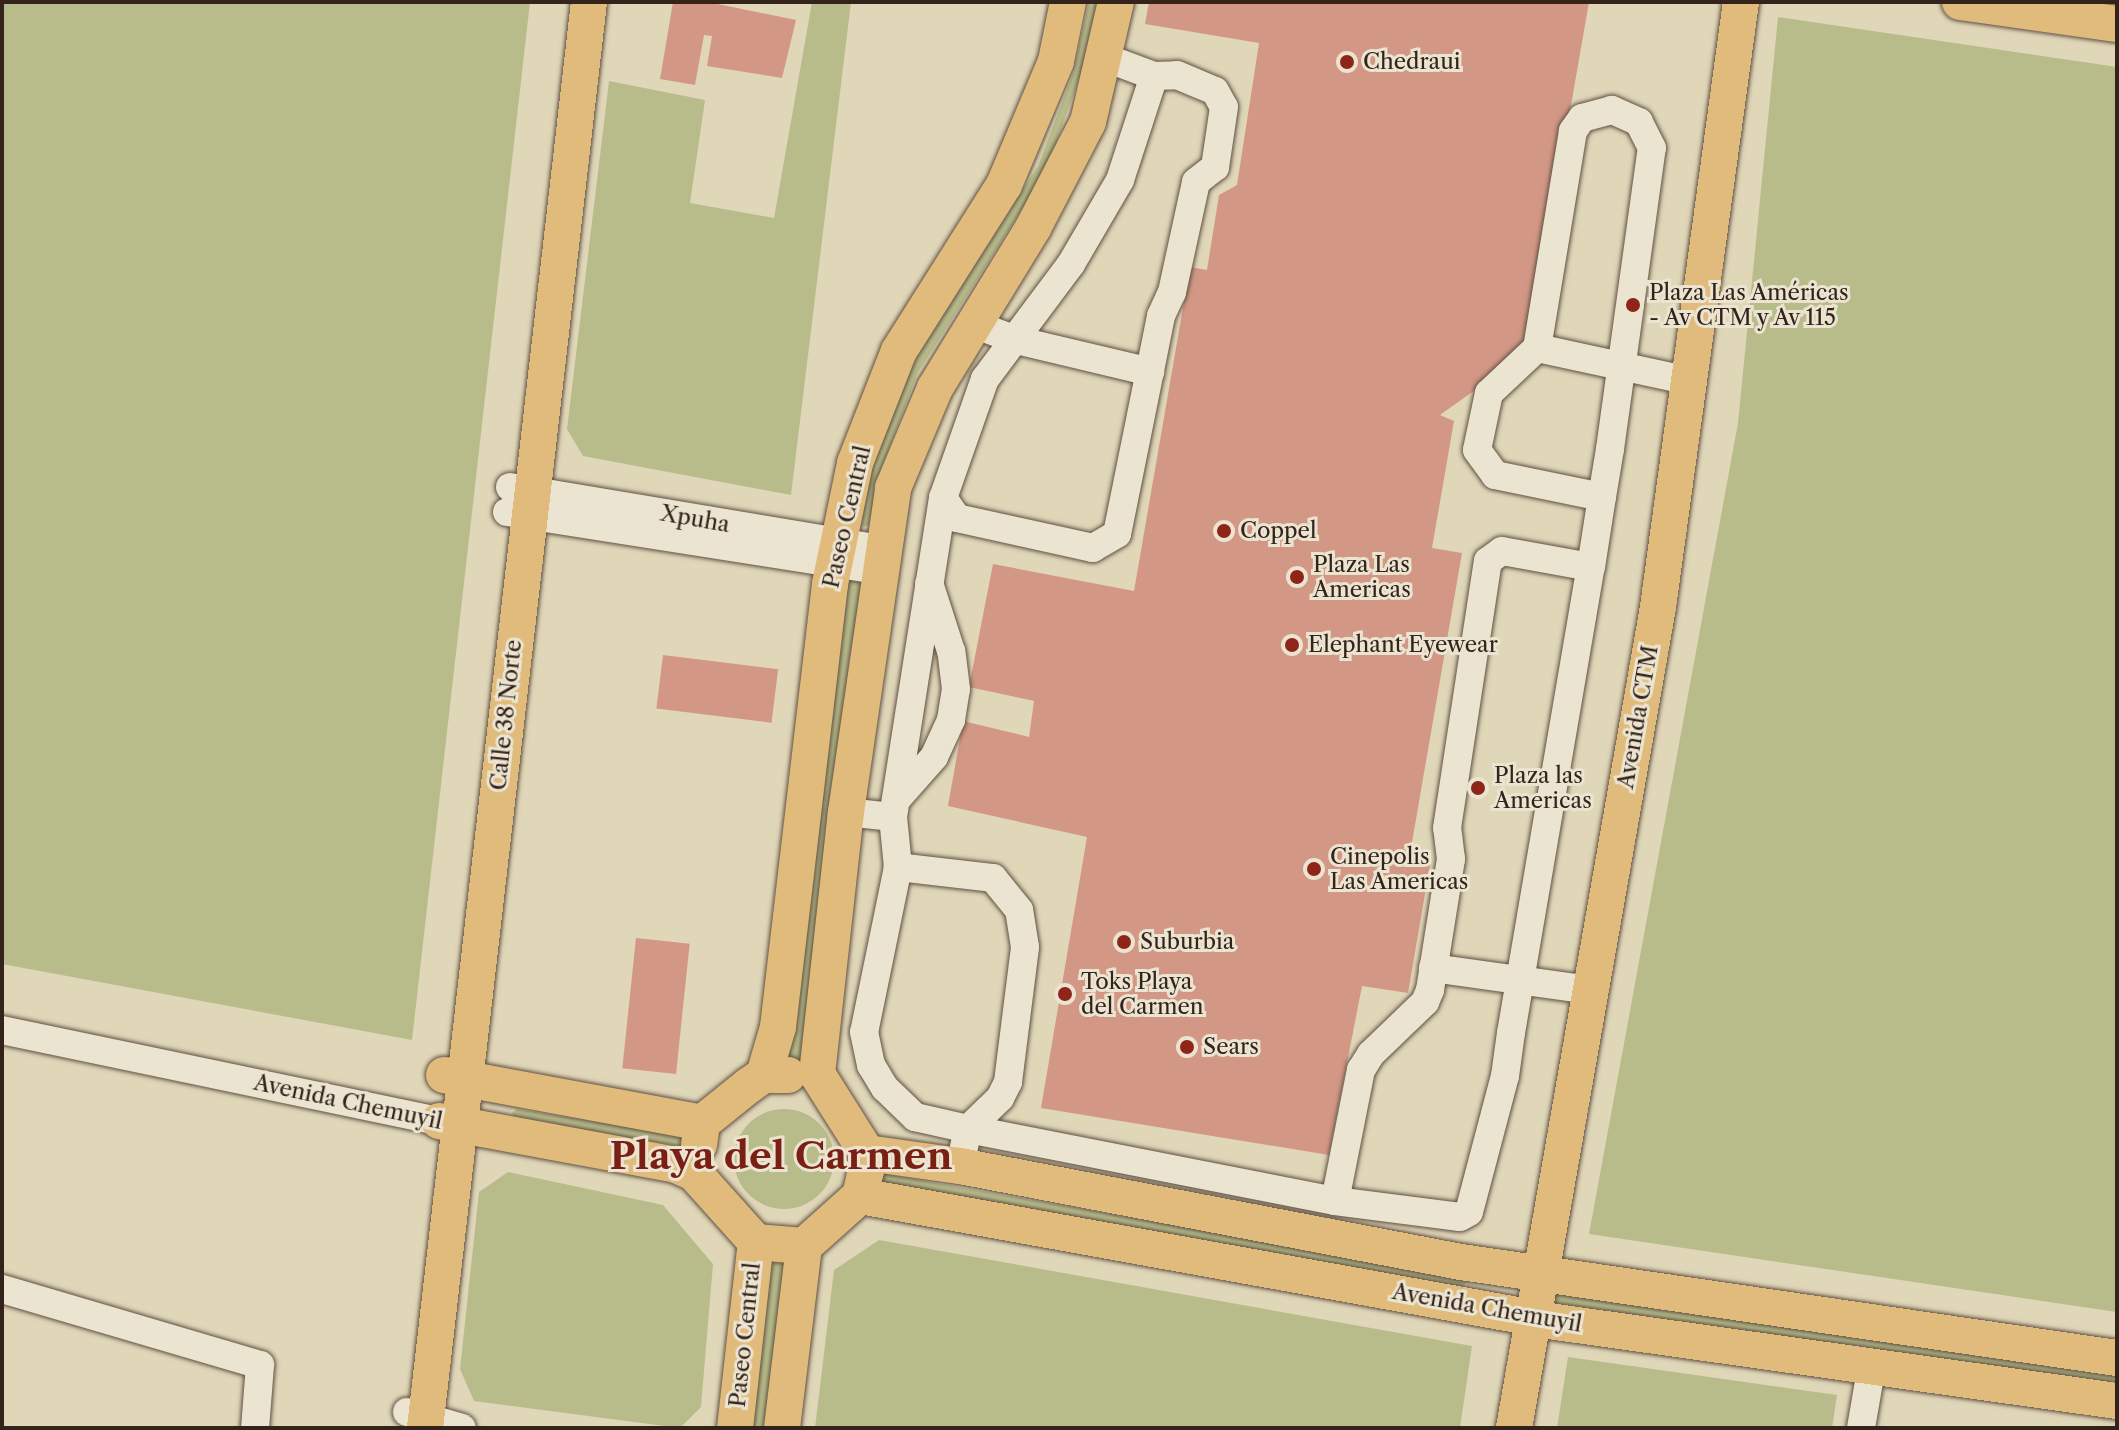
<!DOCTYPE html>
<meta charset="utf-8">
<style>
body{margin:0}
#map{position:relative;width:2119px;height:1430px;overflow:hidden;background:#e0d6b8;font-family:"Libre Caslon Text",serif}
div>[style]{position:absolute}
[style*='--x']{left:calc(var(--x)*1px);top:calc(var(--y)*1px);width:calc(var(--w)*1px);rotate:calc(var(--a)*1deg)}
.green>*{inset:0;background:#b8bc8b;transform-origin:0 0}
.round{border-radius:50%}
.building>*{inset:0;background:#d39885;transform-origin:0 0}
.roads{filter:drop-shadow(0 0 2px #5f5042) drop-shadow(0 0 2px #5f5042)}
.minor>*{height:28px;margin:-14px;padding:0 14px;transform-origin:14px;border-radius:14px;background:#ebe4d1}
.major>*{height:36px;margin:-18px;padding:0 18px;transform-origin:18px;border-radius:18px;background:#e0bb7c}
.dots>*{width:22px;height:22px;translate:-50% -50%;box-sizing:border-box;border:4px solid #ebe4d1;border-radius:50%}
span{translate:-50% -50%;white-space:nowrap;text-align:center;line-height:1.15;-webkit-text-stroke:6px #ebe4d1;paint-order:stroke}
.poi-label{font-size:22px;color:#34231b}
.left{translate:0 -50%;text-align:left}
.street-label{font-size:22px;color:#34231b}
.town-label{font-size:38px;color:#7a1f14;font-weight:700}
.frame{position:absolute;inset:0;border:4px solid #34231b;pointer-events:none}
</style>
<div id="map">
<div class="green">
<i style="clip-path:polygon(2px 2px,530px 2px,412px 1040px,2px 964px)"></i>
<i style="clip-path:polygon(812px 2px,851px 2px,791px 495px,583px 456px,567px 429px,609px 81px,705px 100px,690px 203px,774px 218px)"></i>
<i style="clip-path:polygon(1089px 2px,1102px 2px,1096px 31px,1046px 171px,917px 374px,882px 467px,870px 525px,860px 527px,872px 462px,909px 367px,1038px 166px,1074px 71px)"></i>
<i style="clip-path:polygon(1778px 17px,2117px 67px,2117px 1312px,1589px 1234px,1738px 423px)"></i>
<i style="clip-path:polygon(849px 580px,863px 582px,803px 1061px,786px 1059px)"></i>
<i class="round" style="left:734px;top:1109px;width:100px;height:100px"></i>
<i style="clip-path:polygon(517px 1109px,689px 1137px,687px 1147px,516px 1119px,512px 1113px)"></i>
<i style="clip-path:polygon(508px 1172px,663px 1205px,713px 1264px,701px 1407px,680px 1428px,474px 1401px,460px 1369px,479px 1192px)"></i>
<i style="clip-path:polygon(879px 1173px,1459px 1276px,1467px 1282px,1461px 1287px,878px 1182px)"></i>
<i style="clip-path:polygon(879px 1240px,1472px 1346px,1460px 1428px,815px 1428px,834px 1270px)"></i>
<i style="left:772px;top:1262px;width:15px;height:167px;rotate:8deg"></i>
<i style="clip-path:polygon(1550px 1289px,2117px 1375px,2117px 1388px,1559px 1304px,1553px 1303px)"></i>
<i style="clip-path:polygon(1568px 1357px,1837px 1395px,1832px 1428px,1557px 1428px)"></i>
</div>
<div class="building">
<i style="clip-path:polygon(673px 2px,708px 2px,796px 20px,782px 78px,707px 66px,712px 36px,704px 35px,695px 85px,660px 79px)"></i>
<i style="clip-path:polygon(1149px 2px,1589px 2px,1528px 352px,1440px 415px,1454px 421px,1432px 548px,1462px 553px,1410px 854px,1431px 859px,1408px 993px,1362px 986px,1329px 1155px,1041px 1108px,1087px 837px,948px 806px,963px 721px,1029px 737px,1034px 701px,969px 687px,993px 564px,1134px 591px,1190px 267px,1207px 270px,1219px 195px,1237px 185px,1259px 43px,1145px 24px)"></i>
<i style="left:663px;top:655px;width:116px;height:54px;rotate:7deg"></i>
<i style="left:636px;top:938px;width:54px;height:131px;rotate:6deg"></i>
</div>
<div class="roads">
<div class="minor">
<i style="--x:1106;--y:58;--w:51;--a:20.6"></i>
<i style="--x:1154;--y:76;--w:23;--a:-2"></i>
<i style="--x:1177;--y:75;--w:41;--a:22.8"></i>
<i style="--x:1215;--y:91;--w:18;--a:61"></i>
<i style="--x:1224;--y:107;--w:61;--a:98.5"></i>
<i style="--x:1215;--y:167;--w:24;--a:142"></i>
<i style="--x:1196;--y:182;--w:113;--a:102.3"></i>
<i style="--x:1172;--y:292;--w:26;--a:115"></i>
<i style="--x:1161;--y:316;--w:222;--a:101.4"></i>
<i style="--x:1117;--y:534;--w:28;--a:150"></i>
<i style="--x:1093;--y:548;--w:139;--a:-167.6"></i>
<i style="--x:957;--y:518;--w:24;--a:-125"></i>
<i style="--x:943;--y:498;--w:126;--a:-70.6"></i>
<i style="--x:985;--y:379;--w:144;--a:-53.2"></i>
<i style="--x:1071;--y:264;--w:97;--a:-59.7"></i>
<i style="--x:1120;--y:180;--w:109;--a:-71.9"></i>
<i style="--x:974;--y:324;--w:45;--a:20.9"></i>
<i style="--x:1016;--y:340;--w:138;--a:13.4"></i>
<i style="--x:1537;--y:348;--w:156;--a:12.2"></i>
<i style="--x:510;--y:487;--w:376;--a:9.5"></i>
<i style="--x:507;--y:512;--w:376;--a:8.9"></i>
<i style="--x:896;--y:800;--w:57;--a:-48.5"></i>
<i style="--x:934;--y:757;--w:41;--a:-65.3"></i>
<i style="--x:951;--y:720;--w:31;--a:-81"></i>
<i style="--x:956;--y:689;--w:38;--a:-97"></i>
<i style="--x:951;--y:651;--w:71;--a:-107.9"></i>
<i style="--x:846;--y:812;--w:47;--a:6.1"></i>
<i style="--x:898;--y:867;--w:50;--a:-95.7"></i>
<i style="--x:893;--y:817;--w:323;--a:-81.1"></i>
<i style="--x:1433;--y:968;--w:158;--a:8"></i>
<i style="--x:2;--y:1030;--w:446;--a:11.8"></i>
<i style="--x:960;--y:1166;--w:38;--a:-78"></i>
<i style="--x:968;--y:1129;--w:45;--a:-44.1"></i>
<i style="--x:1000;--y:1098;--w:18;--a:-63"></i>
<i style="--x:1008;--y:1082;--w:136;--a:-82.8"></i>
<i style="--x:1025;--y:947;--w:37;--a:-99"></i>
<i style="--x:1019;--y:910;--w:41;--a:-129.1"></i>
<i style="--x:993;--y:878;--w:96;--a:-173.4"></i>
<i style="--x:898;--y:867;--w:168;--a:101.6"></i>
<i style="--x:864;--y:1032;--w:34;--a:78"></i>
<i style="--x:871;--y:1065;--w:27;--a:59"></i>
<i style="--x:885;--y:1088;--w:42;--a:44"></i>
<i style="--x:915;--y:1117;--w:54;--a:12.8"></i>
<i style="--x:968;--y:1129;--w:374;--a:11.1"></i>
<i style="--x:1335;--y:1201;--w:126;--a:7.3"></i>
<i style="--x:1460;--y:1217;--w:10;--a:-29"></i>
<i style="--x:1469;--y:1212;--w:141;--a:-75.2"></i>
<i style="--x:1505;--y:1076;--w:43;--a:-82.1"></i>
<i style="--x:1511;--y:1033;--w:473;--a:-80.3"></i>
<i style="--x:1591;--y:567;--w:71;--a:-81.1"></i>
<i style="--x:1602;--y:497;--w:49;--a:-80.5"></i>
<i style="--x:1610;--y:449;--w:304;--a:-82.1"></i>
<i style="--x:1652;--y:148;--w:29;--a:-117"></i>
<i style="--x:1639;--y:122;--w:30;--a:-156"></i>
<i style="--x:1612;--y:110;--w:31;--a:165"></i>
<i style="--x:1582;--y:118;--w:16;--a:125"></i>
<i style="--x:1573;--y:131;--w:220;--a:99.4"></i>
<i style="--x:1537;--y:348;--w:66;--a:136.8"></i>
<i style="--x:1489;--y:393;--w:58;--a:101.9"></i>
<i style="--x:1477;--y:450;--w:31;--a:54"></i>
<i style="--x:1495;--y:475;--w:109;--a:11.6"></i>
<i style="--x:1335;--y:1201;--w:134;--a:-78.8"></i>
<i style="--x:1361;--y:1070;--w:19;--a:-58"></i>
<i style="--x:1371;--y:1054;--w:75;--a:-43.9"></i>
<i style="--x:1425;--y:1002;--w:13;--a:-67"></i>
<i style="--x:1430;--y:990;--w:133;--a:-80.9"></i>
<i style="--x:1451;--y:859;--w:31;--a:-97"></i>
<i style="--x:1447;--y:828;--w:270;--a:-81.3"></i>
<i style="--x:1488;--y:561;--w:17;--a:-36"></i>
<i style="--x:1502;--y:551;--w:90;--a:10.2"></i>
<i style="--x:2;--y:1289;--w:269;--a:16.4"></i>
<i style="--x:260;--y:1365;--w:63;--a:94.5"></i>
<i style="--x:407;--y:1412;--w:57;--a:16.2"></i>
<i style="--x:1861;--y:1428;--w:65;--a:-80.2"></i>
</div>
<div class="major">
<i style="--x:1960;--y:2;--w:159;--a:8"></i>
<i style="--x:817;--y:1074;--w:264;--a:-83.7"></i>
<i style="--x:846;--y:812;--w:327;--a:-81.7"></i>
<i style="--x:893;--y:488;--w:108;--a:-67.2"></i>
<i style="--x:935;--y:388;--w:188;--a:-58.5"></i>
<i style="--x:1033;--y:228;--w:119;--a:-62.6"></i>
<i style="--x:1088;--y:122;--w:123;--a:-76.9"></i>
<i style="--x:444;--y:1075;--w:262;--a:10.5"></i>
<i style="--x:764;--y:1075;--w:50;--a:-73.7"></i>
<i style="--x:778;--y:1027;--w:446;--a:-83.3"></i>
<i style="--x:830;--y:584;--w:124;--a:-78.3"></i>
<i style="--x:855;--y:463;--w:120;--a:-68.6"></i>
<i style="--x:899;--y:351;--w:196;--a:-57.7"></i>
<i style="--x:1004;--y:185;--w:134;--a:-67.2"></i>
<i style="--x:1056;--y:61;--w:60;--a:-78.5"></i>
<i style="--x:439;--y:1121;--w:241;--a:10.5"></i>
<i style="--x:676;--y:1165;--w:20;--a:24"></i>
<i style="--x:694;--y:1173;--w:93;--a:48.1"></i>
<i style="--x:756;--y:1242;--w:48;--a:4.8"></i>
<i style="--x:804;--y:1246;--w:75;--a:-41.8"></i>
<i style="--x:860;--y:1196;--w:26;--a:-77"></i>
<i style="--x:866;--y:1171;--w:18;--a:-87"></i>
<i style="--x:867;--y:1153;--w:93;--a:-122.3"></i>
<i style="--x:699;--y:1145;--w:22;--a:-82"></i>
<i style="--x:702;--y:1123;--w:59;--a:-38.8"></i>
<i style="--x:748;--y:1086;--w:19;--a:-35"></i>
<i style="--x:764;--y:1075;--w:24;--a:0"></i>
<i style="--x:867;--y:1153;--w:94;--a:8"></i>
<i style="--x:960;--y:1166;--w:510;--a:10.85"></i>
<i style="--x:1461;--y:1262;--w:663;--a:8.33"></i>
<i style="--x:860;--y:1196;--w:707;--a:10.26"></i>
<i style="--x:1556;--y:1322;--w:567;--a:8.02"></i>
<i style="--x:425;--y:1428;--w:1435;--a:-83.44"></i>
<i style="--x:735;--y:1428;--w:187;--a:-83.6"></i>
<i style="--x:782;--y:1428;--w:183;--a:-83.1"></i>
<i style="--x:1514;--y:1428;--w:834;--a:-80.05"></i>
<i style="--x:1658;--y:607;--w:611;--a:-82.19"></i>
</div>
</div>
<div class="dots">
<i style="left:1347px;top:62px;background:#8f2418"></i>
<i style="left:1633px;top:305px;background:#8f2418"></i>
<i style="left:1224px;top:531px;background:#8f2418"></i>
<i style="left:1297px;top:577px;background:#8f2418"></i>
<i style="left:1292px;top:645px;background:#8f2418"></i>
<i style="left:1478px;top:788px;background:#8f2418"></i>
<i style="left:1314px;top:869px;background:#8f2418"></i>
<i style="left:1124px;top:942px;background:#8f2418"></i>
<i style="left:1065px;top:994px;background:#8f2418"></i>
<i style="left:1187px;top:1047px;background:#8f2418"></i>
</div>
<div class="poi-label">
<span class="left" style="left:1363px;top:62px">Chedraui</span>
<span class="left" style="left:1649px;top:305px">Plaza Las Américas<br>- Av CTM y Av 115</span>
<span class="left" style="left:1240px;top:531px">Coppel</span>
<span class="left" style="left:1313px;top:577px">Plaza Las<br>Americas</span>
<span class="left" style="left:1308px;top:645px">Elephant Eyewear</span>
<span class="left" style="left:1494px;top:788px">Plaza las<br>Americas</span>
<span class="left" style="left:1330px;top:869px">Cinepolis<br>Las Americas</span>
<span class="left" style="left:1140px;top:942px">Suburbia</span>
<span class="left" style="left:1081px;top:994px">Toks Playa<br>del Carmen</span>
<span class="left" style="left:1203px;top:1047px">Sears</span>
</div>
<div class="street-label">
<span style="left:847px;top:517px;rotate:-77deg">Paseo Central</span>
<span style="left:695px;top:519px;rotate:10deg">Xpuha</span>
<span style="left:506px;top:715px;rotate:-84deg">Calle 38 Norte</span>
<span style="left:1638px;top:717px;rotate:-80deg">Avenida CTM</span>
<span style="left:348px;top:1102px;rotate:12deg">Avenida Chemuyil</span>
<span style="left:1487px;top:1308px;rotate:10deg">Avenida Chemuyil</span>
<span style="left:745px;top:1335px;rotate:-84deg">Paseo Central</span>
</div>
<div class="town-label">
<span style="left:781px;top:1156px">Playa del Carmen</span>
</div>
<div class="frame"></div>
</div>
